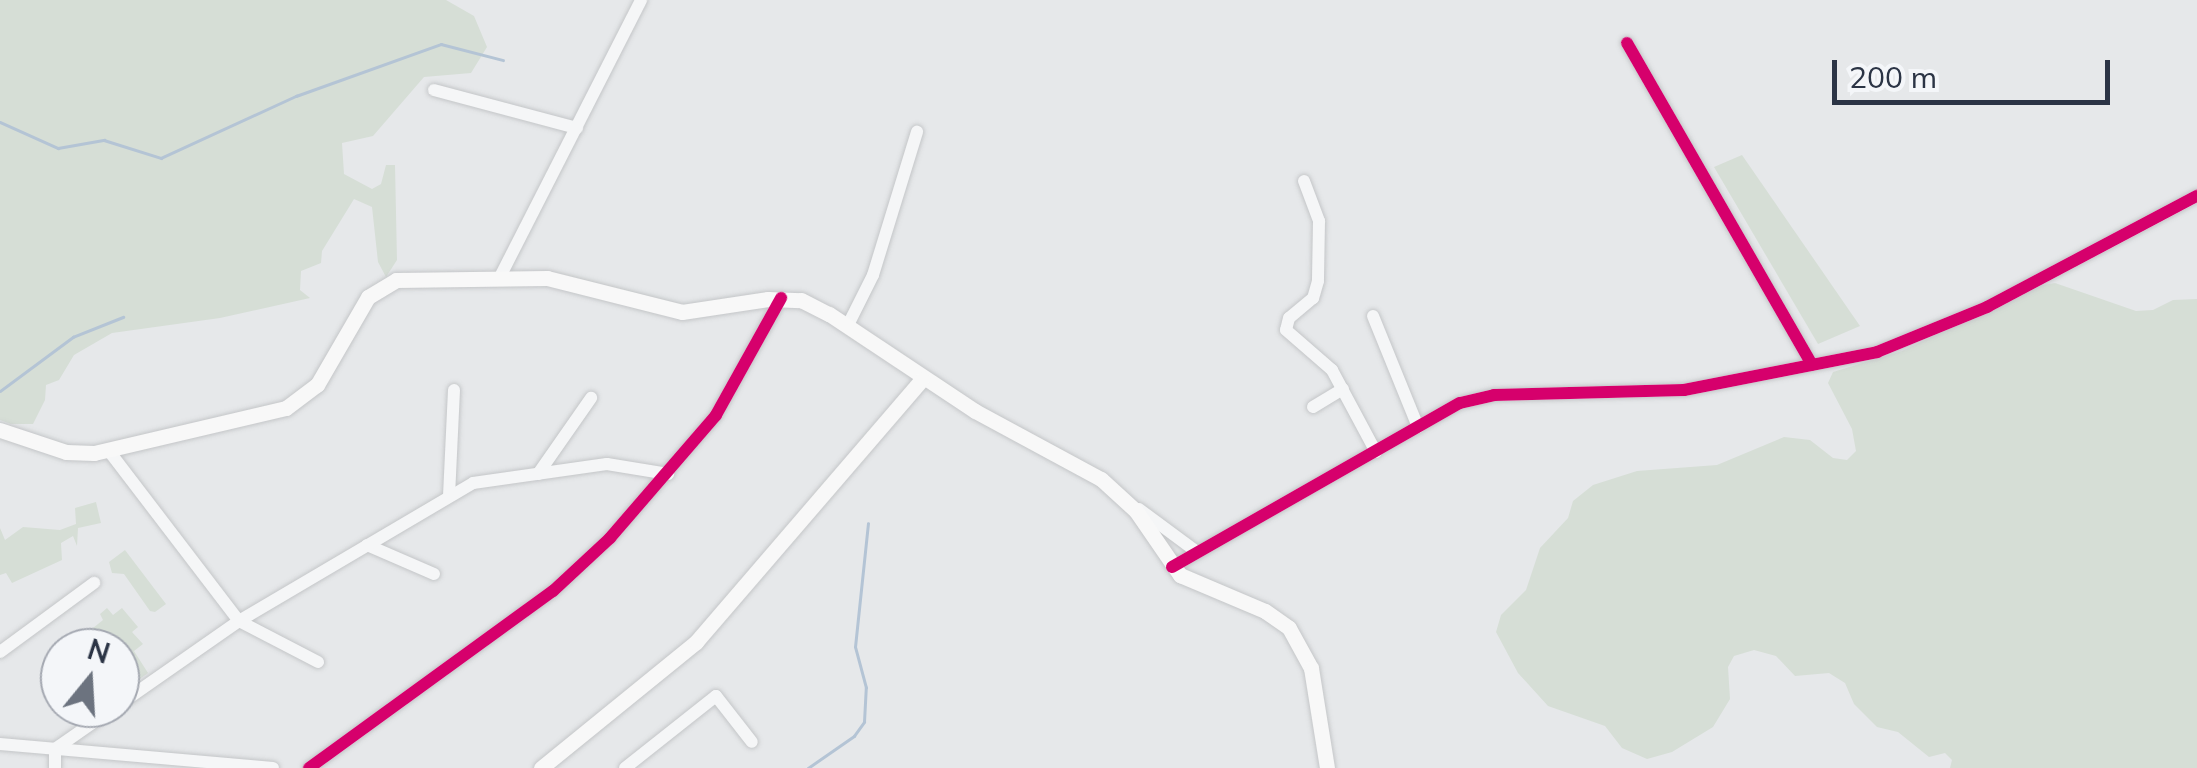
<!DOCTYPE html>
<style>
body{margin:0}
#map{position:relative;width:2197px;height:768px;overflow:hidden;background:#e6e8ea;font-family:Mulish,sans-serif}
div>[style]{position:absolute}
[style*='--x']{left:calc(var(--x)*1px);top:calc(var(--y)*1px);width:calc(var(--w)*1px);rotate:calc(var(--a)*1deg)}
.green>*{inset:0;background:#d6ded6}
.stream>*{height:2.5px;margin:-1.25px;padding:0 1.25px;transform-origin:1.25px;border-radius:1.25px;background:#b4c4d5}
.roads{filter:drop-shadow(0 0 2px #c4c6c8) drop-shadow(0 0 2px #c4c6c8)}
.minor>*{height:12px;margin:-6px;padding:0 6px;transform-origin:6px;border-radius:6px;background:#f5f6f7}
.major>*{height:15px;margin:-7.5px;padding:0 7.5px;transform-origin:7.5px;border-radius:7.5px;background:#f8f8f8}
.cycleway>*{height:12px;margin:-6px;padding:0 6px;transform-origin:6px;border-radius:6px;background:#d6006c}
span{translate:-50% -50%;white-space:nowrap;text-align:center;line-height:1.15;-webkit-text-stroke:9px #f4f6f9;paint-order:stroke}
.north{position:absolute;left:40px;top:628px;width:100px;height:100px;box-sizing:border-box;background:#f4f6f9;border:2px solid #a4a8b1;border-radius:50%;rotate:18deg;font-size:28px;font-weight:700;line-height:40px;text-align:center;color:#2b3445}
.north::after{content:'';display:block;margin:auto;width:35px;height:45px;background:#6c737f;clip-path:polygon(50% 0,100% 100%,50% 72%,0 100%)}
.scale{position:absolute;left:1832px;top:60px;width:278px;height:45px;box-sizing:border-box;border:5px solid #2b3445;border-top:0;padding-left:12px;font-size:30px;line-height:35px;white-space:nowrap;color:#2b3445;-webkit-text-stroke:8px #f4f6f9;paint-order:stroke}
</style>
<div id="map">
<div class="green">
<i style="clip-path:polygon(0 0,446px 0,474px 16px,487px 47px,471px 73px,424px 77px,373px 136px,342px 143px,344px 174px,372px 189px,381px 184px,386px 165px,395px 165px,397px 260px,386px 277px,378px 262px,372px 207px,354px 199px,322px 251px,321px 263px,301px 271px,300px 290px,310px 298px,220px 318px,112px 333px,74px 355px,59px 380px,46px 385px,45px 400px,33px 424px,11px 424px,0 420px)"></i>
<i style="clip-path:polygon(1742px 155px,1860px 326px,1818px 344px,1714px 167px)"></i>
<i style="clip-path:polygon(2055px 283px,2136px 311px,2153px 310px,2173px 300px,2197px 299px,2197px 768px,1950px 768px,1952px 760px,1945px 753px,1929px 757px,1898px 732px,1877px 727px,1854px 704px,1845px 683px,1829px 673px,1795px 676px,1776px 656px,1754px 650px,1734px 656px,1728px 667px,1730px 699px,1713px 727px,1672px 752px,1647px 759px,1622px 748px,1605px 726px,1548px 706px,1518px 673px,1496px 632px,1501px 615px,1526px 590px,1540px 548px,1568px 518px,1573px 501px,1593px 485px,1637px 471px,1717px 465px,1784px 437px,1810px 440px,1833px 458px,1847px 460px,1856px 451px,1852px 429px,1828px 383px,1833px 372px,1902px 351px,2038px 286px)"></i>
<i style="clip-path:polygon(96px 502px,101px 523px,78px 528px,77px 546px,73px 536px,61px 543px,62px 560px,12px 583px,6px 573px,0 575px,0 528px,5px 540px,23px 527px,60px 530px,76px 524px,75px 508px)"></i>
<i style="clip-path:polygon(125px 550px,166px 604px,155px 612px,150px 611px,124px 574px,112px 573px,109px 562px)"></i>
<i style="clip-path:polygon(107px 608px,113px 615px,122px 608px,138px 627px,132px 632px,143px 644px,134px 651px,148px 673px,120px 693px,120px 648px,68px 648px,103px 620px,100px 614px)"></i>
</div>
<div class="stream">
<i style="--x:0;--y:122;--w:64;--a:24.1"></i>
<i style="--x:58;--y:148;--w:47;--a:-9.9"></i>
<i style="--x:104;--y:140;--w:60;--a:17.5"></i>
<i style="--x:161;--y:158;--w:149;--a:-24.7"></i>
<i style="--x:296;--y:96;--w:154;--a:-19.7"></i>
<i style="--x:441;--y:44;--w:64;--a:14.5"></i>
<i style="--x:0;--y:391;--w:91;--a:-36.5"></i>
<i style="--x:73;--y:337;--w:54;--a:-21.8"></i>
<i style="--x:808;--y:768;--w:56;--a:-34.8"></i>
<i style="--x:854;--y:736;--w:17;--a:-54"></i>
<i style="--x:864;--y:722;--w:34;--a:-87"></i>
<i style="--x:866;--y:688;--w:42;--a:-105"></i>
<i style="--x:855;--y:647;--w:124;--a:-84"></i>
</div>
<div class="roads">
<div class="minor">
<i style="--x:1627;--y:43;--w:371;--a:60.1"></i>
<i style="--x:434;--y:90;--w:148;--a:14.9"></i>
<i style="--x:1304;--y:181;--w:43;--a:69.4"></i>
<i style="--x:1319;--y:221;--w:60;--a:91"></i>
<i style="--x:1318;--y:281;--w:18;--a:106"></i>
<i style="--x:1313;--y:298;--w:31;--a:140"></i>
<i style="--x:1289;--y:318;--w:12;--a:104"></i>
<i style="--x:1286;--y:330;--w:61;--a:41"></i>
<i style="--x:1332;--y:370;--w:93;--a:61.8"></i>
<i style="--x:500;--y:277;--w:311;--a:-63"></i>
<i style="--x:1373;--y:316;--w:120;--a:67.9"></i>
<i style="--x:847;--y:327;--w:58;--a:-63.4"></i>
<i style="--x:873;--y:275;--w:150;--a:-72.9"></i>
<i style="--x:1313;--y:407;--w:35;--a:-31"></i>
<i style="--x:109;--y:451;--w:214;--a:52.6"></i>
<i style="--x:239;--y:621;--w:89;--a:27.4"></i>
<i style="--x:538;--y:474;--w:93;--a:-55.1"></i>
<i style="--x:449;--y:496;--w:106;--a:-87.3"></i>
<i style="--x:1139;--y:509;--w:72;--a:36.6"></i>
<i style="--x:367;--y:545;--w:73;--a:23.4"></i>
<i style="--x:1172;--y:567;--w:331;--a:-29.7"></i>
<i style="--x:1460;--y:403;--w:35;--a:-13"></i>
<i style="--x:1494;--y:395;--w:190;--a:-1.5"></i>
<i style="--x:1684;--y:390;--w:197;--a:-11.1"></i>
<i style="--x:1877;--y:352;--w:119;--a:-22.2"></i>
<i style="--x:1987;--y:307;--w:238;--a:-27.9"></i>
<i style="--x:0;--y:652;--w:117;--a:-36.3"></i>
<i style="--x:120;--y:704;--w:145;--a:-34.9"></i>
<i style="--x:239;--y:621;--w:272;--a:-30.5"></i>
<i style="--x:473;--y:483;--w:135;--a:-8.1"></i>
<i style="--x:607;--y:464;--w:62;--a:9.3"></i>
<i style="--x:0;--y:744;--w:274;--a:5"></i>
<i style="--x:55;--y:768;--w:19;--a:-90"></i>
<i style="--x:55;--y:749;--w:72;--a:-34.8"></i>
<i style="--x:309;--y:768;--w:301;--a:-36"></i>
<i style="--x:553;--y:591;--w:78;--a:-42.9"></i>
<i style="--x:610;--y:538;--w:162;--a:-49.2"></i>
<i style="--x:716;--y:415;--w:134;--a:-60.9"></i>
<i style="--x:625;--y:768;--w:116;--a:-38.4"></i>
<i style="--x:716;--y:696;--w:58;--a:52"></i>
</div>
<div class="major">
<i style="--x:0;--y:430;--w:70;--a:18.4"></i>
<i style="--x:66;--y:452;--w:28;--a:2"></i>
<i style="--x:94;--y:453;--w:197;--a:-13.2"></i>
<i style="--x:286;--y:408;--w:39;--a:-37"></i>
<i style="--x:317;--y:385;--w:102;--a:-59.9"></i>
<i style="--x:368;--y:297;--w:33;--a:-31"></i>
<i style="--x:396;--y:280;--w:151;--a:-0.8"></i>
<i style="--x:547;--y:278;--w:139;--a:14.1"></i>
<i style="--x:682;--y:312;--w:87;--a:-8.6"></i>
<i style="--x:768;--y:299;--w:33;--a:2"></i>
<i style="--x:801;--y:300;--w:31;--a:27"></i>
<i style="--x:829;--y:314;--w:175;--a:33.6"></i>
<i style="--x:975;--y:411;--w:143;--a:28.4"></i>
<i style="--x:1101;--y:479;--w:47;--a:42.4"></i>
<i style="--x:1136;--y:511;--w:78;--a:55.5"></i>
<i style="--x:1180;--y:575;--w:92;--a:23"></i>
<i style="--x:1265;--y:611;--w:29;--a:35"></i>
<i style="--x:1289;--y:628;--w:46;--a:61.2"></i>
<i style="--x:1311;--y:668;--w:101;--a:80.9"></i>
<i style="--x:541;--y:768;--w:200;--a:-39.1"></i>
<i style="--x:696;--y:642;--w:347;--a:-49.3"></i>
</div>
</div>
<div class="cycleway">
<i style="--x:1627;--y:43;--w:371;--a:60.1"></i>
<i style="--x:1172;--y:567;--w:331;--a:-29.7"></i>
<i style="--x:1460;--y:403;--w:35;--a:-13"></i>
<i style="--x:1494;--y:395;--w:190;--a:-1.5"></i>
<i style="--x:1684;--y:390;--w:197;--a:-11.1"></i>
<i style="--x:1877;--y:352;--w:119;--a:-22.2"></i>
<i style="--x:1987;--y:307;--w:238;--a:-27.9"></i>
<i style="--x:309;--y:768;--w:301;--a:-36"></i>
<i style="--x:553;--y:591;--w:78;--a:-42.9"></i>
<i style="--x:610;--y:538;--w:162;--a:-49.2"></i>
<i style="--x:716;--y:415;--w:134;--a:-60.9"></i>
</div>
<div class="north">N</div>
<div class="scale">200 m</div>
</div>
